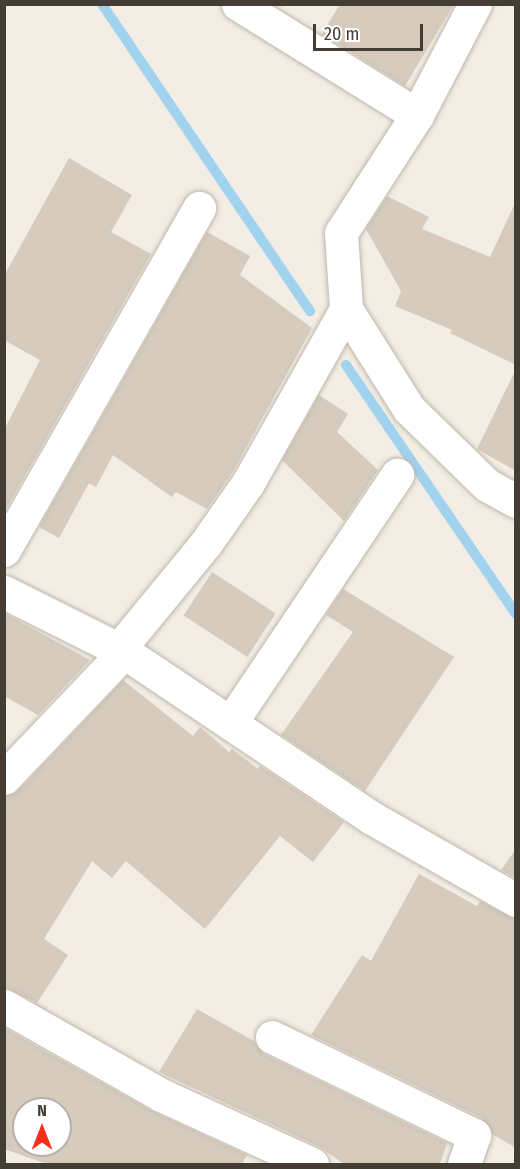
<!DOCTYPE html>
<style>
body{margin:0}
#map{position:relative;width:520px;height:1169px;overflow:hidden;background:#f2ede5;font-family:"Fira Sans Condensed",sans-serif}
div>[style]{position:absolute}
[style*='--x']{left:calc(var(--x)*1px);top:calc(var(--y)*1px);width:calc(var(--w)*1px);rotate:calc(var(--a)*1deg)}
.stream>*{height:10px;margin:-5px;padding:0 5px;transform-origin:5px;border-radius:5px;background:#a1d2ee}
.building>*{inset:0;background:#d6cbbd;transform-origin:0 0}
.roads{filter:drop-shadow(0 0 2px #c0b7aa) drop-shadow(0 0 2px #c0b7aa)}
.minor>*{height:33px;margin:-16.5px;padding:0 16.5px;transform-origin:16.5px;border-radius:16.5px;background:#fff}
span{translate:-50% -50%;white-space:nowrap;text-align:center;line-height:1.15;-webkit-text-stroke:4.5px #fff;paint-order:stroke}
.frame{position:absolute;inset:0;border:6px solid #443d34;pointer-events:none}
.north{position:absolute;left:12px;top:1097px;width:60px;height:60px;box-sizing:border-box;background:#fff;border:2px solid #b4b1ae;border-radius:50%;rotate:0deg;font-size:16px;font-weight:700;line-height:24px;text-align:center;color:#443d34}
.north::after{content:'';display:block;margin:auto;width:21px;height:27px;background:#f62f18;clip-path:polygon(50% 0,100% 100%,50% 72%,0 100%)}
.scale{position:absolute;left:313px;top:24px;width:110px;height:27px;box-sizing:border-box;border:3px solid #443d34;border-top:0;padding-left:8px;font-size:18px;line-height:21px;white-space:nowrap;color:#443d34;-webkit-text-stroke:4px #fff;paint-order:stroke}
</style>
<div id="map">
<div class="stream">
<i style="--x:102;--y:4;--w:371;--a:55.9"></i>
<i style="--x:346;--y:365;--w:301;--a:55.7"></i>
</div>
<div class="building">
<i style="clip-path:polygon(340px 4px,454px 4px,405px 86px,322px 34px)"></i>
<i style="clip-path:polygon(69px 158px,132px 195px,111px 232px,151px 254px,6px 509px,4px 430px,40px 360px,4px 340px,4px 276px)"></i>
<i style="clip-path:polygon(387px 196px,429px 217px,422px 229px,490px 257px,516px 201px,516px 365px,450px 333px,452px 330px,395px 306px,401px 291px,366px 229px)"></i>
<i style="clip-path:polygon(207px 232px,250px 256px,240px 275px,312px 328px,232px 473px,207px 509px,176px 492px,172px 497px,113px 455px,96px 487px,89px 483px,59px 538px,39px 527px)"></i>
<i style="clip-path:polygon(516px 369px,516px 471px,477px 449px)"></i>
<i style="clip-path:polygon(319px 395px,348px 414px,337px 432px,378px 470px,344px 521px,282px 460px)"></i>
<i style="left:212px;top:572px;width:76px;height:52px;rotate:33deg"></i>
<i style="clip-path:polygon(343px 589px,454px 657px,365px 791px,281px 735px,353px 632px,326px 615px)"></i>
<i style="clip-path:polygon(4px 613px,90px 660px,38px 715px,4px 696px)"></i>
<i style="clip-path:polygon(123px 680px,193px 736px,200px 727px,229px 752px,232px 749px,258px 769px,260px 766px,344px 822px,313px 862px,280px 836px,205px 929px,126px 861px,112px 878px,92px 861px,44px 939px,68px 955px,37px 1003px,4px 987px,4px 796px,18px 791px)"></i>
<i style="clip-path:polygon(516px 849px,516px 878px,501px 870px)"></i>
<i style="clip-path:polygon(419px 874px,477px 906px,480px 901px,516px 919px,516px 1148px,492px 1134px,482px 1118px,311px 1035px,362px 955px,371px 961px)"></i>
<i style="clip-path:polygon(197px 1009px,254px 1041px,264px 1054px,447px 1143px,440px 1164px,344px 1164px,320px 1147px,159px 1072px)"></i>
<i style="clip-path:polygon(evenodd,4px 1028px,152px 1111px,247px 1155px,242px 1164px,47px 1164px,4px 1149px,4px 1028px,24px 1109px,60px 1109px,60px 1145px,24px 1145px,24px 1109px)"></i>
</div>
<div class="roads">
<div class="minor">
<i style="--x:238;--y:4;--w:211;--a:31.8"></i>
<i style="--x:417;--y:115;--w:140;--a:122.8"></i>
<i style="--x:341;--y:233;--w:76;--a:86.2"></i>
<i style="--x:346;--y:309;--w:118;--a:57.8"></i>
<i style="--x:409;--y:409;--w:109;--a:44.3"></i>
<i style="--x:487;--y:485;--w:33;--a:29"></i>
<i style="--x:417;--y:115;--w:125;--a:-62.4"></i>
<i style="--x:4;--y:550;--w:394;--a:-60.3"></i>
<i style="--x:4;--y:592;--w:134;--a:26.6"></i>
<i style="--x:124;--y:652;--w:298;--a:33.8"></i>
<i style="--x:372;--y:818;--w:166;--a:29.7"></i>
<i style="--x:119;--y:649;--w:137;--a:-50.6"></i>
<i style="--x:206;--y:543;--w:73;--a:-55"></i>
<i style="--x:248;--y:483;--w:200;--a:-60.6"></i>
<i style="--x:231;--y:722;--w:298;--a:-56.1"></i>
<i style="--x:4;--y:778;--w:174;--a:-46.4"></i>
<i style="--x:4;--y:1006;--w:180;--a:29.5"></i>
<i style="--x:161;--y:1095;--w:166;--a:24.6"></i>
<i style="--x:272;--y:1037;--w:225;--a:25.9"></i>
<i style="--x:474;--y:1135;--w:31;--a:109"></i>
</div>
</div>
<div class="frame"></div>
<div class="north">N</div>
<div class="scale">20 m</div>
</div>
